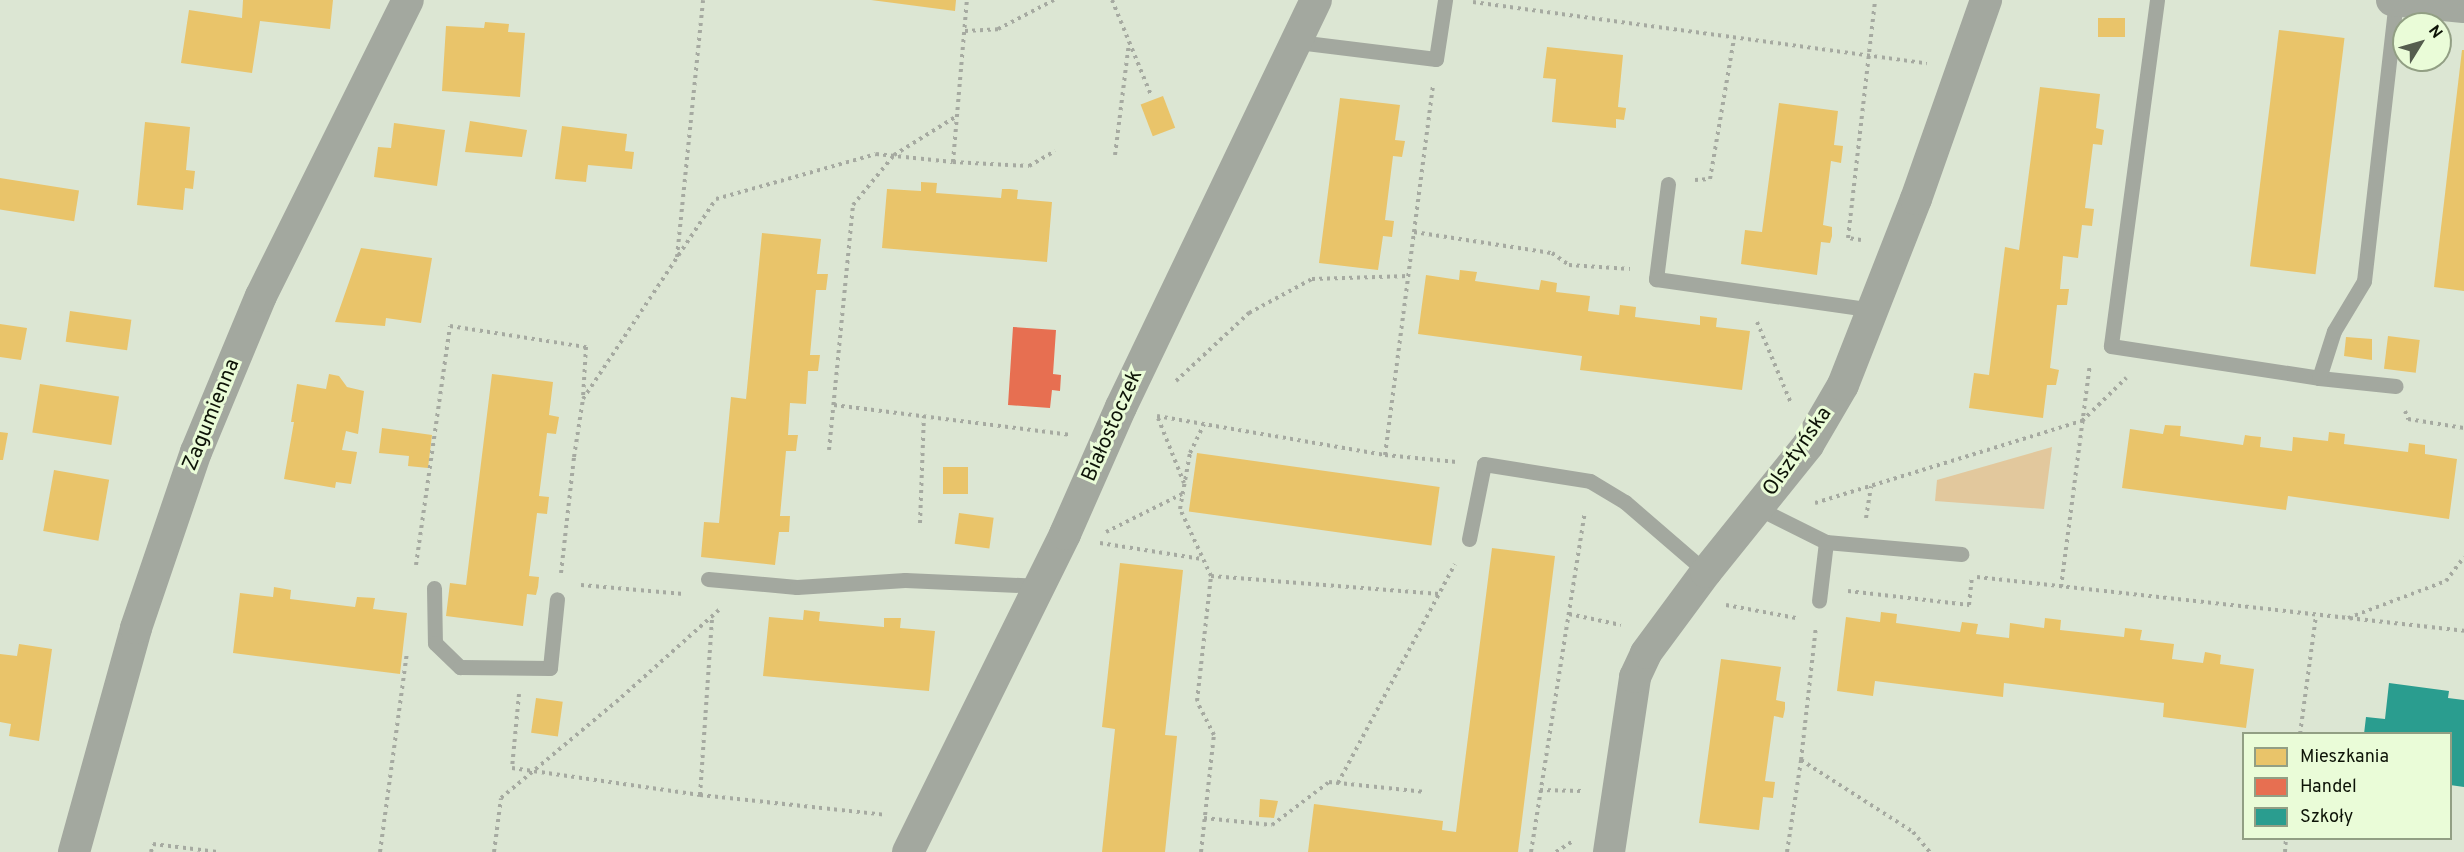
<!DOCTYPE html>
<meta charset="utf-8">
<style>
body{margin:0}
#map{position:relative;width:2464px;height:852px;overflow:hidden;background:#dce6d3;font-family:Overpass,sans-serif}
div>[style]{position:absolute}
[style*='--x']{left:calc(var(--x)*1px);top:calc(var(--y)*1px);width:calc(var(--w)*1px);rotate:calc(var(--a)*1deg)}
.green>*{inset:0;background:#e2c89d}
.homes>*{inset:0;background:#e9c46a;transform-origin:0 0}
.shops>*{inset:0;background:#e76f51}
.schools>*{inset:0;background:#2a9d8f}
.path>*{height:4px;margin-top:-2px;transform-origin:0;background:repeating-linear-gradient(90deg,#a6aaa1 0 3px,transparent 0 7.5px)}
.service>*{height:15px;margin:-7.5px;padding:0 7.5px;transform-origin:7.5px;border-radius:7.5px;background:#a3a89f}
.minor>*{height:32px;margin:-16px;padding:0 16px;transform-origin:16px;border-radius:16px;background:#a3a89f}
span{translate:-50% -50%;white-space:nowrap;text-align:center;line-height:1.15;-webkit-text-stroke:6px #eafcd8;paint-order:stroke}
.street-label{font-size:21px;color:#0d1307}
.legend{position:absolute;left:2242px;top:732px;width:210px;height:108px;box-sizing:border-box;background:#eafcd8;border:2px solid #929f84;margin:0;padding:8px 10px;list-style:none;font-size:18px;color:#0d1307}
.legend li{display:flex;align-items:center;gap:12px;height:30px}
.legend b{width:30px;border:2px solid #929f84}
.north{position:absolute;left:2392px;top:12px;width:60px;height:60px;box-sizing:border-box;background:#eafcd8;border:2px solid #929f84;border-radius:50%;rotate:53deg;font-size:16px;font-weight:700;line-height:24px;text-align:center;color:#0d1307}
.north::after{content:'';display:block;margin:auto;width:21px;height:27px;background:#555d4e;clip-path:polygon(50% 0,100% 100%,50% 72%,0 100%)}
</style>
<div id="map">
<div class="green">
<i style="clip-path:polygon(2052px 447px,2044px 509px,1935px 501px,1937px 480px)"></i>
</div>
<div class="homes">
<i style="clip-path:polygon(243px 0,333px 0,330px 29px,260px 21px,252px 73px,181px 63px,189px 10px,242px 18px)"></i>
<i style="clip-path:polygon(871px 0,956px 0,955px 11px)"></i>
<i style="left:2125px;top:18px;width:19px;height:27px;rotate:90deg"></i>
<i style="clip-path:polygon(485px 22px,509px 24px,508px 32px,525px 33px,520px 97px,442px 91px,446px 26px,484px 28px)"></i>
<i style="left:2279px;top:30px;width:66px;height:238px;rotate:7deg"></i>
<i style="clip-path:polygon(1547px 47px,1623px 55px,1618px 107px,1626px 108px,1624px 120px,1616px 119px,1616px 128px,1552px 122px,1556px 79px,1543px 78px)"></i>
<i style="clip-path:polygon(2462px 50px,2464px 50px,2464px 291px,2434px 287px)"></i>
<i style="clip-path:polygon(2040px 87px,2100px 94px,2096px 128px,2104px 130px,2102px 145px,2093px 144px,2085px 208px,2094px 209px,2092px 226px,2082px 225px,2078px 258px,2063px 256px,2060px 289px,2069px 289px,2067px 305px,2057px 305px,2050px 368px,2059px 370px,2056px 385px,2047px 385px,2043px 418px,1969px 408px,1974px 373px,1989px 375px,2005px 247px,2019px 250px)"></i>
<i style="left:1163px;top:96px;width:34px;height:24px;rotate:69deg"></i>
<i style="clip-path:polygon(1340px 98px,1400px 105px,1395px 140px,1405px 141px,1402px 157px,1393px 156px,1385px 220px,1394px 221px,1392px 237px,1383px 236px,1378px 270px,1319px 263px)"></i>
<i style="clip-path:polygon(1779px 103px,1838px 111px,1834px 145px,1843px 146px,1841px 163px,1831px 161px,1823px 225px,1832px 227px,1832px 236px,1830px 243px,1821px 242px,1817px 275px,1741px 264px,1745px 230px,1762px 232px)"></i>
<i style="clip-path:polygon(470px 121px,527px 130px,522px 157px,465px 152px)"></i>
<i style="clip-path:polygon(145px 122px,190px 127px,186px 170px,195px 171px,193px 189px,185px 188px,183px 210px,137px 205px)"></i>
<i style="clip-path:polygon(394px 123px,445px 130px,437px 186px,374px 177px,378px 147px,391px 148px)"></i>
<i style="clip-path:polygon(562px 126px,627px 134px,625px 151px,634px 152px,632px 169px,588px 165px,586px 182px,555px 179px)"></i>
<i style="left:0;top:178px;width:80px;height:31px;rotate:9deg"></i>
<i style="clip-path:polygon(921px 182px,937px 183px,936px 193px,1001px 198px,1002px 189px,1010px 189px,1018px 190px,1017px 199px,1052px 202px,1047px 262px,882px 248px,887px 189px,921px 191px)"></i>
<i style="clip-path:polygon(762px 233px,821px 239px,817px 274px,828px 274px,826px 290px,816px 290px,810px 355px,820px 355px,818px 371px,808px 371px,806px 404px,790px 403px,788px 435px,798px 435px,797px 442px,796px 451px,786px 451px,780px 516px,790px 516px,789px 532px,779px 532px,775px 565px,701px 557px,704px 522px,719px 523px,731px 397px,746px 399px)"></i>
<i style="clip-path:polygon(361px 248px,432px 258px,421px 323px,386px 318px,385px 326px,335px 322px)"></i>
<i style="clip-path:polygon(1460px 270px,1477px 272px,1475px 281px,1539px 290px,1541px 280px,1557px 283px,1556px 292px,1590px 296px,1588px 311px,1619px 315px,1620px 305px,1636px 307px,1635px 317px,1700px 325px,1700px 316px,1717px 318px,1716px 327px,1750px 331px,1742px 390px,1580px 370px,1582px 356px,1418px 334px,1426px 275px,1459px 280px)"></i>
<i style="left:70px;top:311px;width:62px;height:31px;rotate:8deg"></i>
<i style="clip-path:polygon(0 324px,27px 328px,21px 360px,0 357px)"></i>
<i style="left:2388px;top:336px;width:32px;height:33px;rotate:7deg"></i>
<i style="clip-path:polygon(2346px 337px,2372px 339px,2372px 360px,2344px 356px)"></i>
<i style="clip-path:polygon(329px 374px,339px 376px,347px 387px,364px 391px,358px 434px,346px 431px,342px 450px,357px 452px,351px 484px,336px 482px,335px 488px,284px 479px,294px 422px,291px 422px,297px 384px,326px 389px)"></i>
<i style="clip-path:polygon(492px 374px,553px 382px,549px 415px,559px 417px,556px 434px,547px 433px,539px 496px,549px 497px,547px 514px,537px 513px,529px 576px,539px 577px,538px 587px,536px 595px,527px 594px,523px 626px,446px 616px,450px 583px,466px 585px)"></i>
<i style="left:40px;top:384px;width:80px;height:49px;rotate:9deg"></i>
<i style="clip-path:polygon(2165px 425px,2181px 426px,2180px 436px,2243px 445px,2245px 435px,2251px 436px,2261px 437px,2260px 447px,2292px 451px,2293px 437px,2328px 441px,2329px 432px,2345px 434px,2344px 444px,2408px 452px,2409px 443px,2425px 445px,2425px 454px,2457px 459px,2449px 519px,2288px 496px,2286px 510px,2122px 488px,2130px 429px,2163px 434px)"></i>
<i style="clip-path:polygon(382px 428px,432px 435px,428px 468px,408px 466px,409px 456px,379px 453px)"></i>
<i style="clip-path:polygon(0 432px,8px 433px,3px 460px,0 460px)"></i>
<i style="left:1197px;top:453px;width:245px;height:59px;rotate:8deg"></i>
<i style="left:968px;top:467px;width:27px;height:25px;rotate:90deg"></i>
<i style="left:54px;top:470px;width:56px;height:62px;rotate:10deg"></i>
<i style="left:959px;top:513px;width:35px;height:31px;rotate:8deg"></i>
<i style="clip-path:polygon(1492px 548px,1555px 556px,1518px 852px,1308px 852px,1314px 804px,1443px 821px,1442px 830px,1456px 832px)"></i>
<i style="clip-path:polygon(1120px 563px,1183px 570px,1165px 735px,1177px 736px,1165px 852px,1102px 852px,1115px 729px,1102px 727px)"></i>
<i style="clip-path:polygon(274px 587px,291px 590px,290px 599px,355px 607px,357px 597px,375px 598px,373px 609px,407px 613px,400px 674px,233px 653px,240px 593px,273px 597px)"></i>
<i style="clip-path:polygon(804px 610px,820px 612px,819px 621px,884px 627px,884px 618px,901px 618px,900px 628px,935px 631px,929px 691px,763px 676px,769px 617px,803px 620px)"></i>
<i style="clip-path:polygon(1881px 612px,1897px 614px,1896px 623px,1960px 632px,1962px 622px,1978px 624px,1976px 634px,2009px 638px,2010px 623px,2044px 628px,2045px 618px,2061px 620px,2060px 630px,2124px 637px,2125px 628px,2142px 630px,2140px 640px,2174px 644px,2172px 659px,2203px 663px,2205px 652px,2221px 655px,2220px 664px,2254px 669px,2246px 728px,2163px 717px,2164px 703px,2004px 683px,2003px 697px,1875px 681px,1873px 696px,1837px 691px,1846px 617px,1880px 622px)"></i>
<i style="clip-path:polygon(19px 644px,52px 649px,39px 741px,9px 736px,11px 724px,0 722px,0 654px,17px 656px)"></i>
<i style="clip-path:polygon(1721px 659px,1781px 667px,1776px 700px,1785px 702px,1785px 709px,1783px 718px,1774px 716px,1765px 781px,1775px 782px,1773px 798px,1763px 797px,1759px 830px,1699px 823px)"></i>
<i style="left:536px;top:698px;width:27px;height:35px;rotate:8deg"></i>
<i style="clip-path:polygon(1260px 799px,1278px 801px,1274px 818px,1259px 817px)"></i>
</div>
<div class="shops">
<i style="clip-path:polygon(1013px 327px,1056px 330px,1053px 374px,1061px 375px,1060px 391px,1052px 390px,1050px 408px,1008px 405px)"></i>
</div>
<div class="schools">
<i style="clip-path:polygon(2389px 683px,2449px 691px,2448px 698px,2464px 700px,2464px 787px,2450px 785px,2450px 734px,2364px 734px,2366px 717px,2385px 719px)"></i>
</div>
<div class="path">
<i style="--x:1112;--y:0;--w:103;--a:67.7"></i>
<i style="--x:1473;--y:2;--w:458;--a:7.7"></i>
<i style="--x:965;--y:31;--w:33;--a:-3"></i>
<i style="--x:998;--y:29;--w:63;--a:-27.4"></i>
<i style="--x:1115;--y:155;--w:114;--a:-82.9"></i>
<i style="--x:953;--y:162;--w:163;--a:-85.1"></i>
<i style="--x:1695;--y:180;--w:15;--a:-4"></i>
<i style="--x:1710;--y:179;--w:143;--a:-80.3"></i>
<i style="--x:1414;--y:232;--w:140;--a:8.7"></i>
<i style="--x:1552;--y:253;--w:21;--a:35"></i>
<i style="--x:1569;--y:265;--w:61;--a:3.8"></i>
<i style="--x:1861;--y:240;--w:13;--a:-171"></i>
<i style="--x:1848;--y:238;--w:240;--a:-83.5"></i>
<i style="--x:677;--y:257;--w:258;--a:-84.2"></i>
<i style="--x:1757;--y:322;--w:86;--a:67.3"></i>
<i style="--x:1176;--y:381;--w:100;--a:-43"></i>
<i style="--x:1249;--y:313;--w:72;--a:-28.4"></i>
<i style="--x:1312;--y:279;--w:97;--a:-1.8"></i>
<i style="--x:834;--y:405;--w:239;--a:7.2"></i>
<i style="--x:2405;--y:411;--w:9;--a:69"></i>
<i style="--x:2408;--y:419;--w:57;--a:9.1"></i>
<i style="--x:1157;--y:416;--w:231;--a:9.7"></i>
<i style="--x:1385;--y:455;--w:72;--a:5.6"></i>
<i style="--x:1158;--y:418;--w:70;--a:68.2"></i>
<i style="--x:829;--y:450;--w:246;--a:-84.4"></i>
<i style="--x:853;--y:205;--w:65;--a:-50.6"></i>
<i style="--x:894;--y:155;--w:74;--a:-31.8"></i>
<i style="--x:1385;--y:455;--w:371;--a:-82.6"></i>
<i style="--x:1815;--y:503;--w:279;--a:-17.1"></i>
<i style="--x:2082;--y:421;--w:62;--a:-44.3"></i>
<i style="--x:1866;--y:518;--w:32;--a:-81"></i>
<i style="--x:920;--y:523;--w:107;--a:-87.9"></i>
<i style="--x:1106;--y:532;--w:85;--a:-26.6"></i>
<i style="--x:1100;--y:543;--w:103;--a:8.9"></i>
<i style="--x:416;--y:565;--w:241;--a:-81.9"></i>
<i style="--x:450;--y:326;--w:138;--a:8.8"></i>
<i style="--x:586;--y:347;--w:51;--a:93.4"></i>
<i style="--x:561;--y:573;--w:117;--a:-83.6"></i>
<i style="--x:574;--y:457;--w:59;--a:-81.2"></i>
<i style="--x:583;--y:399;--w:240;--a:-56.4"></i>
<i style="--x:716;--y:199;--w:166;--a:-15.7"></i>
<i style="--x:876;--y:154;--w:77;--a:5.9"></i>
<i style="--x:953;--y:162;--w:76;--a:3"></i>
<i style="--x:1029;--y:166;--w:30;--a:-30"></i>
<i style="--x:1211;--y:576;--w:229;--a:4.5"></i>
<i style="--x:1977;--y:577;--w:490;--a:6.3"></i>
<i style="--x:581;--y:585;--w:103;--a:5"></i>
<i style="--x:2061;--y:587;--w:224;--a:-82.6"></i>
<i style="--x:1848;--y:591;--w:122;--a:6.6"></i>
<i style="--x:1969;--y:605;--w:27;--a:-84"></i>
<i style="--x:1726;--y:605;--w:71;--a:10.5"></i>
<i style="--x:1569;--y:614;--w:53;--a:11.9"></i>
<i style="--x:2348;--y:618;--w:105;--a:-20.7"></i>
<i style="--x:2446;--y:581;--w:30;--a:-53"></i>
<i style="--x:519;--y:694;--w:74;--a:95.4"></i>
<i style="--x:512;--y:768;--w:190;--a:8.2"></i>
<i style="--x:700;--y:795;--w:187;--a:6.1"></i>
<i style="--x:2300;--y:734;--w:119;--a:-82.3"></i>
<i style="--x:1801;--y:760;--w:133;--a:32.7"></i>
<i style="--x:1913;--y:832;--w:26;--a:50"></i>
<i style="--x:1338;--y:783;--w:248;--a:-61.9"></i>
<i style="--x:1540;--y:790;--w:42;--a:1.4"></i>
<i style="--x:700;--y:795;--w:178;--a:-86.1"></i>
<i style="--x:1204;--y:818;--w:68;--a:5.9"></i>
<i style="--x:1272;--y:825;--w:71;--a:-37"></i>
<i style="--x:1329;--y:782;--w:97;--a:5.9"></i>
<i style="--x:151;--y:852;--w:8;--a:-76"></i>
<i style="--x:153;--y:844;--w:65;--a:7"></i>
<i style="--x:380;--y:852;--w:201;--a:-82.3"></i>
<i style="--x:494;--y:852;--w:54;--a:-82.6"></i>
<i style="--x:501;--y:798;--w:150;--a:-39.9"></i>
<i style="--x:616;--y:702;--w:141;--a:-41.8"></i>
<i style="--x:1201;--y:852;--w:118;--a:-83.7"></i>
<i style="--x:1214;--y:735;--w:38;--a:-117"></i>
<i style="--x:1197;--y:701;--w:126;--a:-83.6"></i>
<i style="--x:1211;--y:576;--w:74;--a:-114.8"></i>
<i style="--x:1180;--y:509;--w:57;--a:-79.9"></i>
<i style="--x:1190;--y:453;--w:32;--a:-64"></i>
<i style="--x:1531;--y:852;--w:345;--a:-81"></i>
<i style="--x:1556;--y:852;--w:20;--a:-33"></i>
<i style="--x:1787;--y:852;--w:93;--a:-81.3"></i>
<i style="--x:1801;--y:760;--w:134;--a:-83.6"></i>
<i style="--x:2285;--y:852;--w:14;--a:-86"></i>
</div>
<div class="service">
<i style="--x:2157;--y:0;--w:349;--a:97.6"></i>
<i style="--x:2111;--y:346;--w:210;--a:8.7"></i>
<i style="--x:2319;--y:378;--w:77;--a:5.9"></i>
<i style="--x:1298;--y:42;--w:139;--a:7"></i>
<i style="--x:1436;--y:59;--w:60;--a:-81.3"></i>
<i style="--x:1668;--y:184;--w:96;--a:97.2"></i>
<i style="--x:1656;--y:279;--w:219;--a:8.1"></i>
<i style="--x:2319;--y:378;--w:49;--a:-72.3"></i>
<i style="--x:2334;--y:331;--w:58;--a:-59"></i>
<i style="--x:2364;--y:281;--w:283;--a:-83.5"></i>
<i style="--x:1758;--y:508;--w:76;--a:26.6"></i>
<i style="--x:1826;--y:542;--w:59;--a:96.8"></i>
<i style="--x:1469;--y:539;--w:76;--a:-78.7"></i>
<i style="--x:1484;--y:464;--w:107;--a:9.1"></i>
<i style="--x:1590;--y:481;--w:41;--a:31"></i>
<i style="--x:1625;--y:502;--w:107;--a:40.8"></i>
<i style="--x:1826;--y:542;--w:136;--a:5.1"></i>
<i style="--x:708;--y:579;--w:89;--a:5.1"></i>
<i style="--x:797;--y:587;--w:108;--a:-3.7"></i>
<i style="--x:905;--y:580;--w:135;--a:2.5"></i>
<i style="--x:434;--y:588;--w:55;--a:89"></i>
<i style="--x:435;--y:643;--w:35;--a:44"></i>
<i style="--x:460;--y:667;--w:90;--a:0.6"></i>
<i style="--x:550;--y:668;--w:69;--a:-84.2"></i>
</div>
<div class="minor">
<i style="--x:2392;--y:0;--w:72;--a:5.6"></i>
<i style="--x:74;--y:852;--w:232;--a:-74.5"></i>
<i style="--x:136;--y:628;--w:186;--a:-71.2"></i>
<i style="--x:196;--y:452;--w:169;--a:-67.4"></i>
<i style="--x:261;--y:296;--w:330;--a:-63.6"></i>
<i style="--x:908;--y:852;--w:355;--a:-63.7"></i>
<i style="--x:1065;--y:534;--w:139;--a:-66.2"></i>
<i style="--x:1121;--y:407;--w:451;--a:-64.4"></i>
<i style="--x:1609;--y:852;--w:177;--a:-81.5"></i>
<i style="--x:1635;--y:677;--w:26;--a:-65"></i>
<i style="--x:1646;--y:653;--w:101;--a:-53.5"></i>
<i style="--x:1706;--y:572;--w:163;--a:-51.2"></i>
<i style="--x:1808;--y:445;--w:69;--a:-59.7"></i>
<i style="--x:1843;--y:385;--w:200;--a:-68.6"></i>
<i style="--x:1916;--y:199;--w:211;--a:-70.6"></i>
</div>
<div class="street-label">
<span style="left:212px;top:415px;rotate:-68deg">Zagumienna</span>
<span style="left:1113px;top:426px;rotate:-66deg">Białostoczek</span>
<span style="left:1798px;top:452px;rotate:-55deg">Olsztyńska</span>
</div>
<ul class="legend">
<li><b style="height:16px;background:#e9c46a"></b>Mieszkania</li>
<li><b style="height:16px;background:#e76f51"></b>Handel</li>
<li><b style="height:16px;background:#2a9d8f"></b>Szkoły</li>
</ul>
<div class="north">N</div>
</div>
